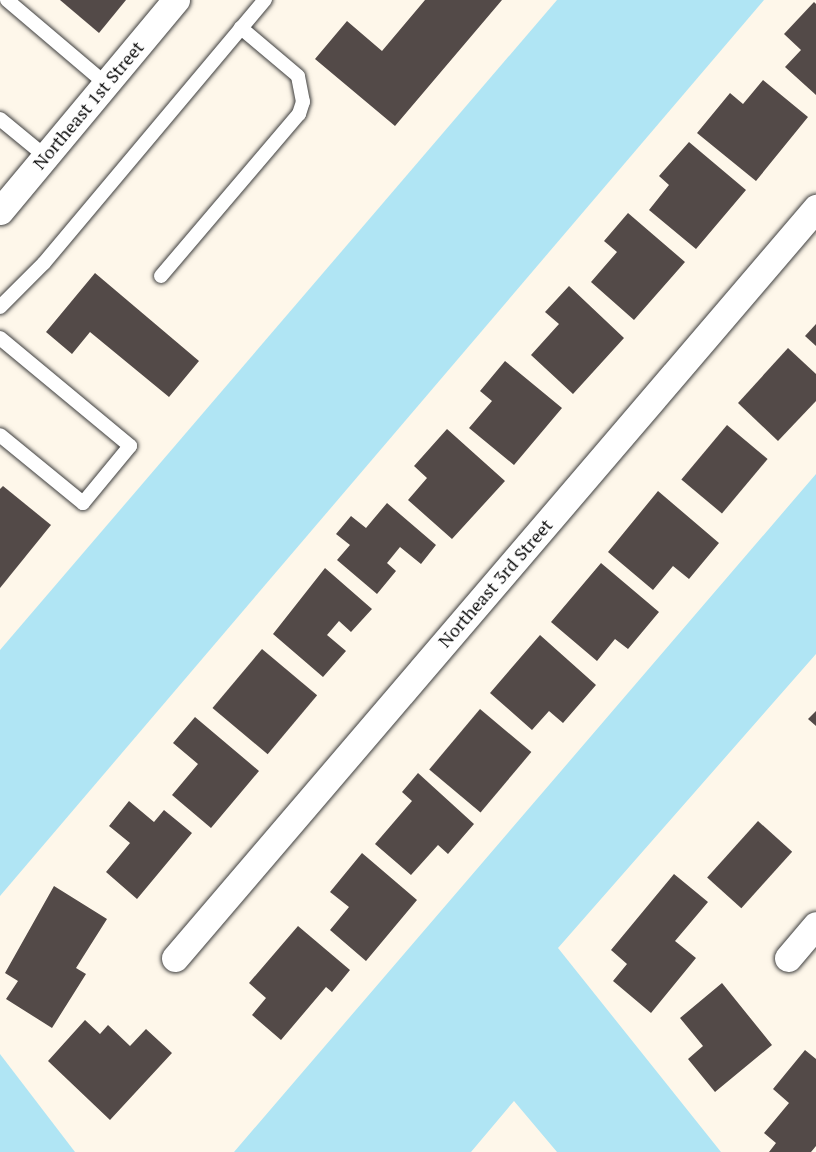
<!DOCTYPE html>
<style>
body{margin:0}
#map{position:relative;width:816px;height:1152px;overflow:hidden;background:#fef7ea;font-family:"PT Serif",serif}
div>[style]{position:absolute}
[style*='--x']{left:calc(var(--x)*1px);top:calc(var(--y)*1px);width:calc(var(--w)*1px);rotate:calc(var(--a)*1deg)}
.water>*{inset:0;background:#b0e5f4}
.building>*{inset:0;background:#534a48;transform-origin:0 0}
.roads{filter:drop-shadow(0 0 2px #3e3e3e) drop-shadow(0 0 2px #3e3e3e)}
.service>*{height:14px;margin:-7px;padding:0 7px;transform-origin:7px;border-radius:7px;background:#fff}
.minor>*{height:27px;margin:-13.5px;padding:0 13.5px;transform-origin:13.5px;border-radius:13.5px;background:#fff}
span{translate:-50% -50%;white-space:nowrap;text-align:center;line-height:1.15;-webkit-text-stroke:6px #fff;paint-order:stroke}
.street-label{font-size:18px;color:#0b0b0b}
</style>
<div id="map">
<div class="water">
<i style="clip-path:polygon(557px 0,764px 0,0 896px,0 650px)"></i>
<i style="clip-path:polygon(816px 474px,816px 654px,558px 948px,721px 1152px,557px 1152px,514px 1101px,471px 1152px,234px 1152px)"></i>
<i style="clip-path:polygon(0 1054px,75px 1152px,0 1152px)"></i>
</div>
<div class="building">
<i style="clip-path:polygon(60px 0,126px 0,99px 33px)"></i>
<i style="clip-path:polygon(425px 0,502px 0,395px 126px,315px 59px,347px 21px,382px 51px)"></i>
<i style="clip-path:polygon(814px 2px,816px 4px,816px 95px,785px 67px,801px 50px,784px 34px)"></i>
<i style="clip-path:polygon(763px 80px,808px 117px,756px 181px,697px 133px,730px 93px,743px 104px)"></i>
<i style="clip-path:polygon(689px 142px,746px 190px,696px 249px,649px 210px,669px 185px,659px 176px)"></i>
<i style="clip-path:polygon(628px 213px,685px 262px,634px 320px,591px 282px,617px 252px,604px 241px)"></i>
<i style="clip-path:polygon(95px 273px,199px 361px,169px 397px,90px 332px,72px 354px,46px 332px)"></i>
<i style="clip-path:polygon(569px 286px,624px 338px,573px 394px,531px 355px,559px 324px,545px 312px)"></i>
<i style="clip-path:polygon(816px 324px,816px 346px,805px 336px)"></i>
<i style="clip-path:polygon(788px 348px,816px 374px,816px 401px,778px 441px,738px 403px)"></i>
<i style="clip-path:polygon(505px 361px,562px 408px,514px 465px,469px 428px,492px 401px,480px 391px)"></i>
<i style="left:727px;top:425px;width:53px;height:71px;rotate:40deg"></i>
<i style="clip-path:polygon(447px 429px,505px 481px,452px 539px,408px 500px,427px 478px,414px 466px)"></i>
<i style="clip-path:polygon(3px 486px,51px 525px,0 588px,0 489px)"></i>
<i style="clip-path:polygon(658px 491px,719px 543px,689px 579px,673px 566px,653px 590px,608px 552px)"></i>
<i style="clip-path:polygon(387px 503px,436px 545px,421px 564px,400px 547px,387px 563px,396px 571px,377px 594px,337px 560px,350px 545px,336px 534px,351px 516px,366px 528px)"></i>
<i style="clip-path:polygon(601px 563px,659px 612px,628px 649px,615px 639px,597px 661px,551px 622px)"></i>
<i style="clip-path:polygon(325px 568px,372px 609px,351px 632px,339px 621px,327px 635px,346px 651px,323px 677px,273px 634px)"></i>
<i style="clip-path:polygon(540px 635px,596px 685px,563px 723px,549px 711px,532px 730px,490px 693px)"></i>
<i style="left:262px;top:649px;width:72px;height:77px;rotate:40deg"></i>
<i style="left:480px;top:709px;width:67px;height:79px;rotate:40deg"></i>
<i style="clip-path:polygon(816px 711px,816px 726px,808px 719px)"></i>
<i style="clip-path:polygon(195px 717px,259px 771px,211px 828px,172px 795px,198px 764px,173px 743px)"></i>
<i style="clip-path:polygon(418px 773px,474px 824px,448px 854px,438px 845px,411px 875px,375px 844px,412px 801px,402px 792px)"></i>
<i style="clip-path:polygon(129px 801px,154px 822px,164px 810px,192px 833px,137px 899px,106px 872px,130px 843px,109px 826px)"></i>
<i style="left:758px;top:821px;width:46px;height:76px;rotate:42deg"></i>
<i style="clip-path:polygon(362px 853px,417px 900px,366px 961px,330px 930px,349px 907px,330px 892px)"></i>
<i style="clip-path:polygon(674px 874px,708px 902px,675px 941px,696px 958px,651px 1013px,613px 981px,627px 964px,611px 950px)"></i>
<i style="clip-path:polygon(54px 886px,107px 919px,76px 968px,86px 974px,52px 1028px,6px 999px,18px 981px,5px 973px)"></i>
<i style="clip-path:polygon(298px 926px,350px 970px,332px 992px,326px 987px,281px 1040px,252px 1015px,266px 998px,249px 983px)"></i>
<i style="clip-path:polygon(722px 983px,772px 1045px,715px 1092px,688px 1059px,703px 1046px,680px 1018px)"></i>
<i style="clip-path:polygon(85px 1020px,100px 1034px,108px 1025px,130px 1046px,146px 1029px,172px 1053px,110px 1120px,48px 1061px)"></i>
<i style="clip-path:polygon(805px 1050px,816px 1059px,816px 1146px,811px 1152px,769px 1152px,776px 1143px,764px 1133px,789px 1103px,773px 1089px)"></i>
</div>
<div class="roads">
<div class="service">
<i style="--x:7;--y:0;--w:130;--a:40.3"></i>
<i style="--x:0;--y:119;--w:58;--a:39.4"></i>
<i style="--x:161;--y:276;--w:213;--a:-49.6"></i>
<i style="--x:299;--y:114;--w:13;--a:-72"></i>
<i style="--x:303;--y:102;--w:26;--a:-101"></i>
<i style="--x:298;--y:76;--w:75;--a:-139.9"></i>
<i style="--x:0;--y:307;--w:62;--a:-45"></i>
<i style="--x:44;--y:263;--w:344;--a:-50"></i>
<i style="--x:0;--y:338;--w:169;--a:39.7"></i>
<i style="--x:130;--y:446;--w:74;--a:129.5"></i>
<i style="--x:83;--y:503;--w:107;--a:-140.7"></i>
</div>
<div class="minor">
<i style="--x:0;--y:211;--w:275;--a:-50.2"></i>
<i style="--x:175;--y:958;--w:987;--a:-49.48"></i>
<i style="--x:788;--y:958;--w:43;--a:-49.7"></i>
</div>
</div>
<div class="street-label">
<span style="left:88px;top:105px;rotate:-50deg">Northeast 1st Street</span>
<span style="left:495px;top:583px;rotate:-49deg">Northeast 3rd Street</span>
</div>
</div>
